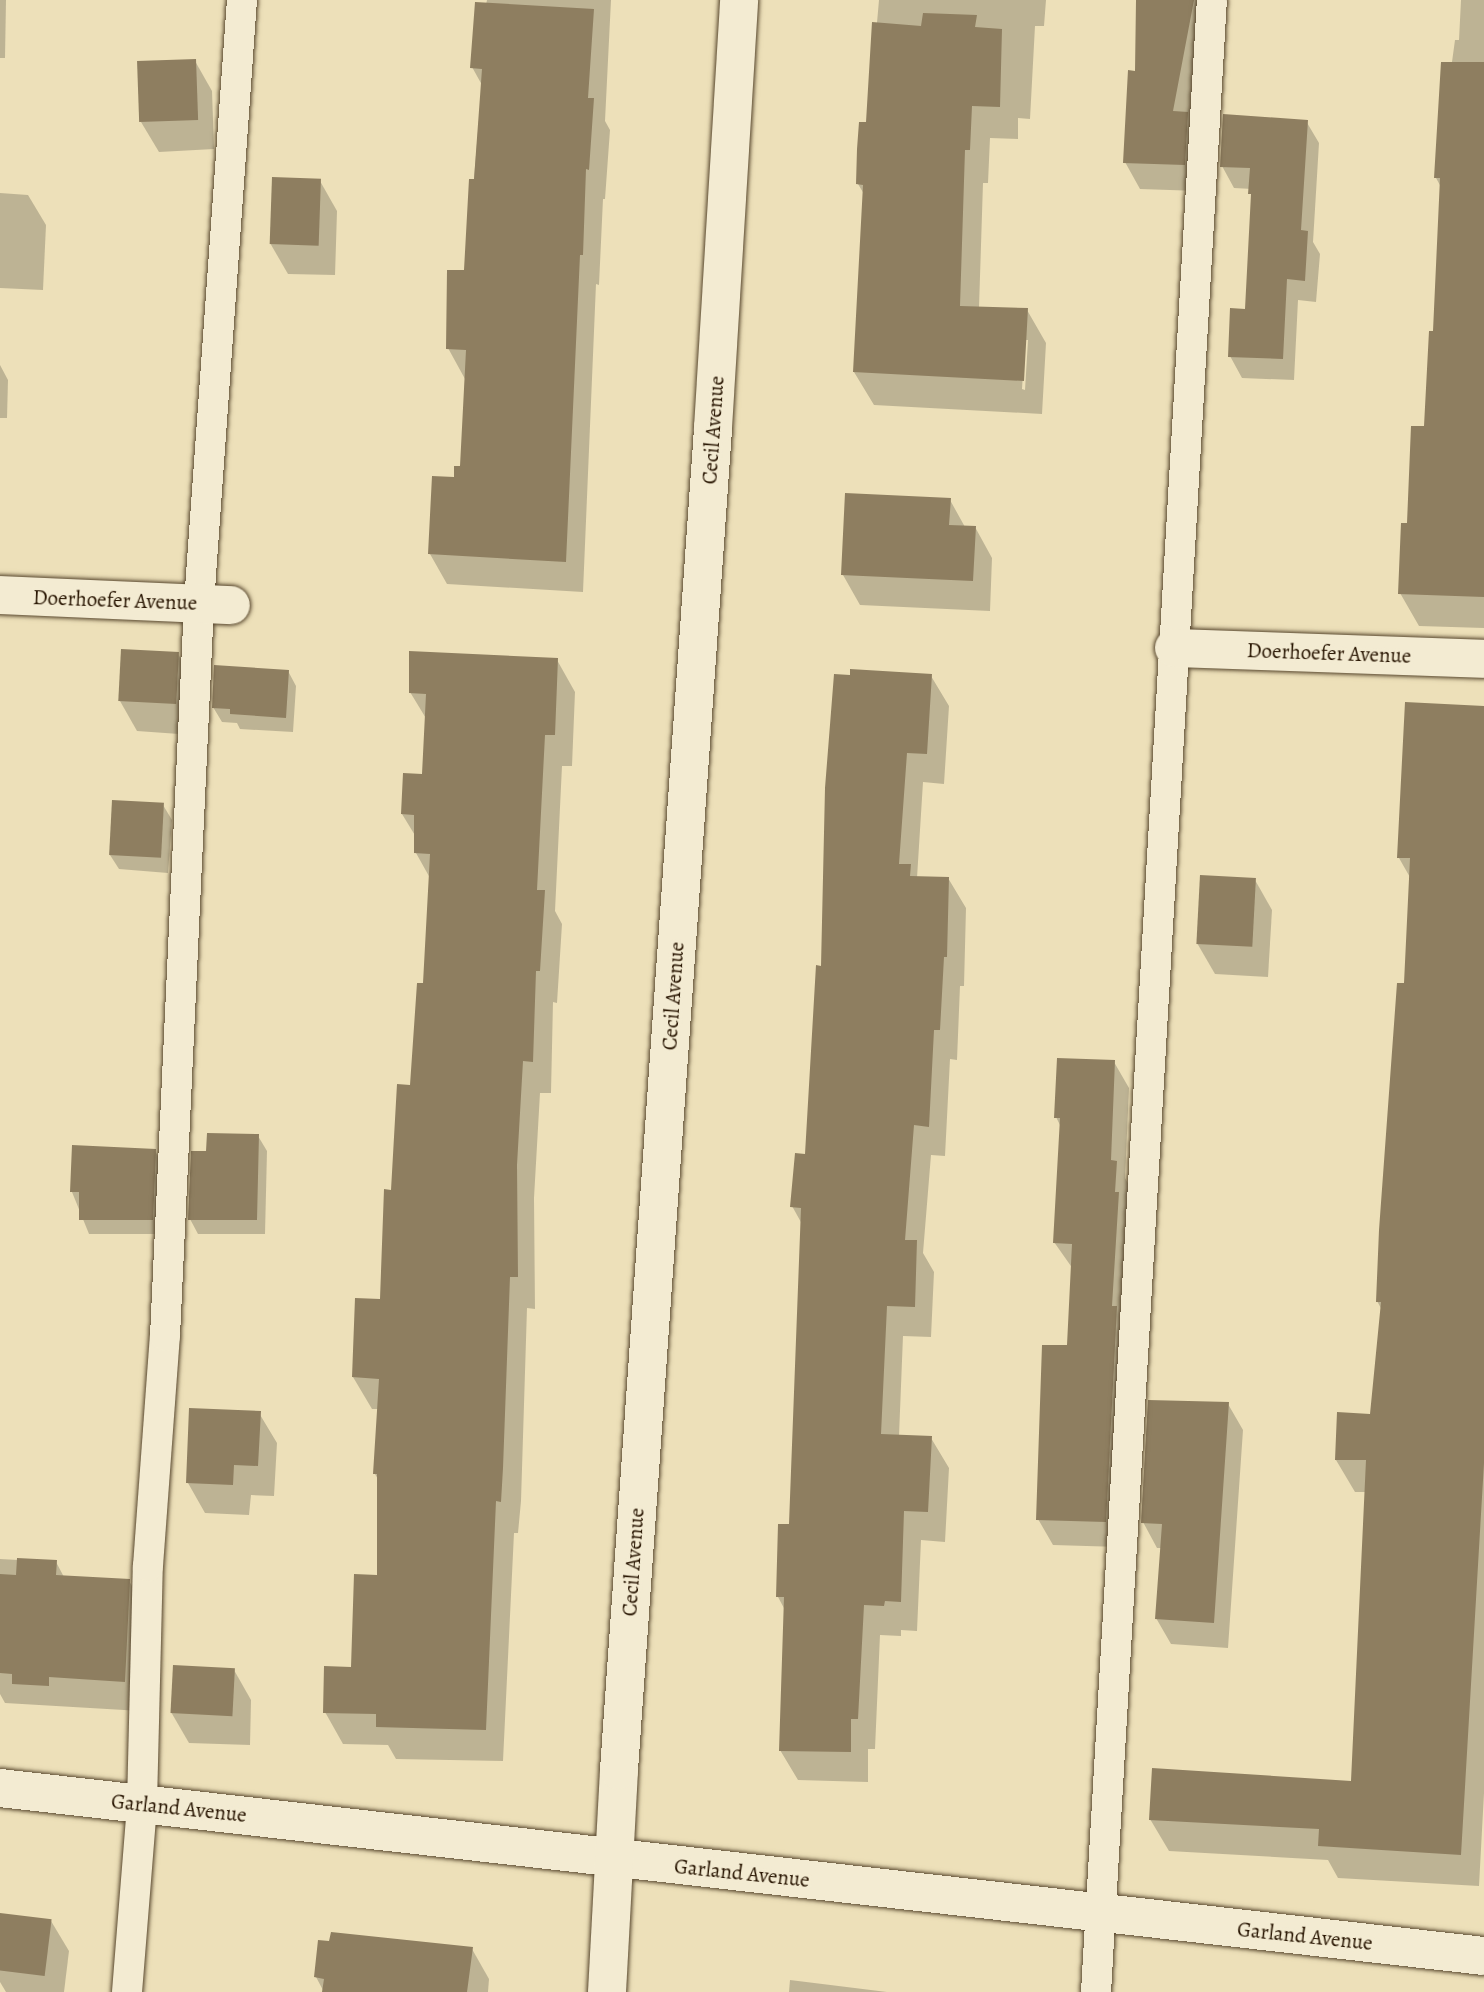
<!DOCTYPE html>
<style>
body{margin:0}
#map{position:relative;width:1484px;height:1992px;overflow:hidden;background:#ede0b9;font-family:Alegreya,serif}
div>[style]{position:absolute}
[style*='--x']{left:calc(var(--x)*1px);top:calc(var(--y)*1px);width:calc(var(--w)*1px);rotate:calc(var(--a)*1deg)}
.shadow>*{inset:0;background:#0003}
.building>*{inset:0;background:#8e7e60;transform-origin:0 0}
.roads{filter:drop-shadow(0 0 2px #58472e) drop-shadow(0 0 2px #58472e)}
.service>*{height:30px;margin:-15px;padding:0 15px;transform-origin:15px;border-radius:15px;background:#f3ebd2}
.minor>*{height:38px;margin:-19px;padding:0 19px;transform-origin:19px;border-radius:19px;background:#f3ebd2}
span{translate:-50% -50%;white-space:nowrap;text-align:center;line-height:1.15;-webkit-text-stroke:6px #f3ebd2;paint-order:stroke}
.street-label{font-size:21px;color:#271400}
</style>
<div id="map">
<div class="shadow">
<i style="clip-path:polygon(0 0,6px 0,5px 58px,0 58px)"></i>
<i style="clip-path:polygon(487px 0,611px 0,605px 121px,610px 130px,605px 199px,603px 199px,599px 285px,596px 284px,583px 592px,447px 584px,430px 554px,462px 468px,465px 379px,448px 348px,466px 272px,482px 85px,472px 67px)"></i>
<i style="clip-path:polygon(evenodd,879px 0,1046px 0,1044px 26px,1035px 26px,1030px 119px,1018px 118px,1018px 139px,990px 138px,988px 183px,983px 183px,979px 308px,1027px 310px,1046px 343px,1042px 414px,874px 405px,854px 372px,864px 194px,858px 184px,868px 124px,879px 0,1025px 340px,1028px 340px,1025px 390px,1022px 389px,1025px 340px)"></i>
<i style="clip-path:polygon(1137px 0,1209px 0,1199px 191px,1140px 189px,1125px 162px,1136px 73px)"></i>
<i style="clip-path:polygon(1461px 0,1484px 0,1484px 628px,1419px 626px,1400px 593px,1425px 428px,1435px 333px,1441px 187px,1436px 178px,1455px 40px,1459px 40px)"></i>
<i style="clip-path:polygon(195px 61px,212px 91px,214px 149px,159px 152px,141px 122px)"></i>
<i style="clip-path:polygon(1306px 121px,1319px 143px,1313px 242px,1320px 254px,1316px 302px,1298px 300px,1294px 380px,1242px 378px,1230px 356px,1247px 311px,1252px 189px,1234px 188px,1222px 166px)"></i>
<i style="clip-path:polygon(320px 181px,337px 211px,335px 275px,288px 274px,270px 243px)"></i>
<i style="clip-path:polygon(0 193px,28px 195px,46px 225px,43px 290px,0 288px)"></i>
<i style="clip-path:polygon(0 365px,8px 380px,7px 418px,0 418px)"></i>
<i style="clip-path:polygon(950px 500px,965px 527px,975px 527px,992px 558px,990px 611px,860px 605px,843px 575px)"></i>
<i style="clip-path:polygon(178px 654px,196px 684px,193px 735px,137px 731px,120px 701px)"></i>
<i style="clip-path:polygon(557px 660px,575px 692px,572px 766px,562px 766px,555px 911px,562px 924px,557px 1003px,553px 1002px,551px 1093px,540px 1093px,534px 1198px,535px 1309px,527px 1308px,521px 1501px,518px 1533px,514px 1533px,503px 1761px,396px 1759px,388px 1745px,343px 1744px,325px 1712px,352px 1668px,379px 1577px,379px 1481px,375px 1474px,379px 1409px,372px 1409px,353px 1377px,382px 1301px,393px 1191px,412px 1087px,425px 985px,430px 878px,416px 853px,416px 837px,402px 814px,424px 776px,427px 720px,410px 692px)"></i>
<i style="clip-path:polygon(288px 671px,296px 686px,293px 732px,240px 729px,237px 723px,222px 722px,213px 707px)"></i>
<i style="clip-path:polygon(931px 676px,949px 706px,944px 784px,923px 782px,917px 878px,948px 878px,966px 908px,964px 986px,960px 986px,957px 1060px,950px 1059px,945px 1156px,931px 1155px,923px 1253px,934px 1272px,931px 1337px,903px 1336px,899px 1436px,931px 1438px,949px 1468px,945px 1542px,921px 1540px,917px 1631px,901px 1630px,901px 1636px,880px 1635px,875px 1749px,868px 1749px,868px 1782px,798px 1780px,780px 1750px,785px 1610px,778px 1597px,791px 1526px,802px 1224px,792px 1206px,806px 1156px,823px 967px)"></i>
<i style="clip-path:polygon(1484px 707px,1484px 1793px,1479px 1886px,1338px 1878px,1328px 1860px,1169px 1851px,1150px 1819px,1352px 1782px,1367px 1492px,1355px 1492px,1336px 1460px,1372px 1415px,1382px 1310px,1377px 1301px,1406px 985px,1411px 879px,1399px 858px)"></i>
<i style="clip-path:polygon(163px 805px,172px 820px,168px 873px,119px 869px,110px 855px)"></i>
<i style="clip-path:polygon(1255px 880px,1272px 910px,1268px 977px,1215px 974px,1197px 943px)"></i>
<i style="clip-path:polygon(1114px 1062px,1129px 1088px,1125px 1178px,1131px 1189px,1120px 1547px,1053px 1545px,1038px 1519px,1068px 1347px,1073px 1269px,1054px 1242px,1061px 1127px,1056px 1117px)"></i>
<i style="clip-path:polygon(258px 1136px,267px 1151px,265px 1234px,198px 1234px,190px 1219px,208px 1153px)"></i>
<i style="clip-path:polygon(155px 1151px,164px 1166px,161px 1234px,89px 1234px,72px 1192px)"></i>
<i style="clip-path:polygon(1228px 1404px,1243px 1430px,1228px 1648px,1171px 1644px,1156px 1618px,1161px 1548px,1157px 1548px,1143px 1522px)"></i>
<i style="clip-path:polygon(259px 1413px,277px 1443px,274px 1496px,251px 1495px,249px 1515px,205px 1513px,188px 1483px)"></i>
<i style="clip-path:polygon(0 1559px,56px 1562px,64px 1577px,129px 1581px,147px 1611px,141px 1711px,5px 1703px,0 1694px)"></i>
<i style="clip-path:polygon(234px 1670px,251px 1700px,250px 1745px,189px 1743px,171px 1712px)"></i>
<i style="clip-path:polygon(0 1915px,51px 1921px,69px 1951px,64px 1992px,6px 1992px,0 1982px)"></i>
<i style="clip-path:polygon(472px 1949px,489px 1979px,488px 1992px,324px 1992px,316px 1977px)"></i>
<i style="clip-path:polygon(790px 1980px,887px 1992px,789px 1992px)"></i>
</div>
<div class="building">
<i style="clip-path:polygon(1136px 0,1194px 0,1173px 111px,1188px 112px,1185px 165px,1123px 163px,1128px 70px,1135px 71px)"></i>
<i style="clip-path:polygon(475px 2px,594px 9px,588px 98px,594px 98px,589px 170px,586px 169px,583px 255px,580px 255px,566px 562px,428px 554px,432px 476px,454px 477px,454px 466px,460px 466px,466px 350px,446px 349px,447px 270px,464px 270px,469px 179px,474px 179px,482px 69px,470px 68px)"></i>
<i style="clip-path:polygon(923px 13px,977px 15px,975px 27px,1002px 29px,1000px 107px,972px 106px,970px 150px,965px 150px,960px 306px,1028px 308px,1024px 381px,853px 372px,863px 185px,856px 184px,857px 149px,859px 122px,866px 122px,872px 22px,921px 26px)"></i>
<i style="left:196px;top:59px;width:61px;height:59px;rotate:88deg"></i>
<i style="clip-path:polygon(1441px 62px,1484px 62px,1484px 597px,1398px 594px,1401px 523px,1407px 523px,1411px 426px,1424px 426px,1429px 331px,1433px 331px,1440px 178px,1434px 178px)"></i>
<i style="clip-path:polygon(1223px 114px,1308px 120px,1301px 230px,1308px 231px,1305px 281px,1287px 279px,1283px 359px,1228px 357px,1230px 308px,1245px 309px,1251px 194px,1248px 194px,1250px 168px,1220px 167px)"></i>
<i style="left:272px;top:177px;width:49px;height:67px;rotate:2deg"></i>
<i style="clip-path:polygon(845px 493px,951px 498px,949px 525px,976px 526px,973px 581px,841px 575px)"></i>
<i style="left:121px;top:649px;width:58px;height:52px;rotate:3deg"></i>
<i style="clip-path:polygon(409px 651px,558px 658px,555px 735px,545px 735px,537px 890px,545px 890px,540px 971px,536px 971px,533px 1062px,523px 1061px,517px 1165px,518px 1277px,510px 1277px,503px 1468px,501px 1502px,496px 1501px,486px 1730px,376px 1727px,376px 1714px,323px 1713px,324px 1666px,351px 1667px,354px 1574px,377px 1575px,377px 1474px,373px 1474px,379px 1379px,352px 1377px,355px 1298px,380px 1299px,384px 1189px,391px 1190px,397px 1084px,410px 1085px,417px 983px,423px 983px,430px 854px,414px 853px,414px 815px,401px 814px,403px 773px,422px 774px,426px 694px,409px 693px)"></i>
<i style="clip-path:polygon(214px 665px,289px 670px,286px 718px,230px 714px,230px 709px,212px 708px)"></i>
<i style="clip-path:polygon(850px 669px,932px 674px,927px 754px,907px 753px,899px 864px,911px 864px,910px 876px,949px 877px,947px 957px,944px 957px,940px 1030px,934px 1030px,929px 1127px,914px 1125px,905px 1240px,917px 1240px,915px 1307px,887px 1306px,881px 1434px,932px 1436px,928px 1512px,904px 1511px,901px 1602px,885px 1601px,884px 1606px,864px 1605px,858px 1719px,851px 1719px,851px 1752px,779px 1751px,784px 1597px,776px 1597px,778px 1524px,789px 1524px,801px 1208px,790px 1207px,795px 1153px,805px 1154px,816px 965px,821px 966px,825px 788px,834px 674px,850px 675px)"></i>
<i style="clip-path:polygon(1405px 702px,1484px 706px,1484px 1463px,1461px 1855px,1318px 1846px,1319px 1829px,1149px 1820px,1152px 1768px,1351px 1781px,1366px 1460px,1335px 1460px,1337px 1412px,1370px 1414px,1381px 1302px,1376px 1302px,1379px 1230px,1397px 983px,1404px 983px,1410px 858px,1397px 858px)"></i>
<i style="left:112px;top:800px;width:52px;height:55px;rotate:3deg"></i>
<i style="left:1200px;top:875px;width:56px;height:69px;rotate:3deg"></i>
<i style="clip-path:polygon(1057px 1058px,1115px 1060px,1111px 1160px,1117px 1161px,1115px 1192px,1119px 1192px,1112px 1306px,1117px 1306px,1106px 1522px,1036px 1520px,1042px 1345px,1067px 1345px,1072px 1244px,1053px 1243px,1060px 1118px,1054px 1118px)"></i>
<i style="clip-path:polygon(207px 1133px,259px 1134px,257px 1220px,188px 1220px,191px 1151px,206px 1151px)"></i>
<i style="clip-path:polygon(72px 1145px,156px 1149px,153px 1220px,79px 1220px,79px 1192px,70px 1192px)"></i>
<i style="clip-path:polygon(1148px 1400px,1229px 1402px,1214px 1623px,1155px 1619px,1162px 1524px,1141px 1523px)"></i>
<i style="clip-path:polygon(189px 1408px,261px 1411px,258px 1466px,234px 1465px,233px 1485px,186px 1483px)"></i>
<i style="clip-path:polygon(17px 1558px,57px 1560px,56px 1575px,130px 1579px,125px 1682px,49px 1677px,49px 1686px,12px 1684px,12px 1674px,0 1673px,0 1574px,16px 1575px)"></i>
<i style="left:173px;top:1665px;width:62px;height:48px;rotate:3deg"></i>
<i style="left:0;top:1913px;width:52px;height:57px;rotate:7deg"></i>
<i style="clip-path:polygon(331px 1932px,473px 1947px,467px 1992px,322px 1992px,324px 1979px,314px 1977px,318px 1940px,329px 1941px)"></i>
</div>
<div class="roads">
<div class="service">
<i style="--x:127;--y:1992;--w:189;--a:-85.4"></i>
<i style="--x:142;--y:1804;--w:238;--a:-88.6"></i>
<i style="--x:148;--y:1566;--w:231;--a:-85.8"></i>
<i style="--x:165;--y:1336;--w:734;--a:-87.34"></i>
<i style="--x:199;--y:603;--w:605;--a:-85.92"></i>
<i style="--x:1096;--y:1992;--w:1995;--a:-86.67"></i>
</div>
<div class="minor">
<i style="--x:0;--y:595;--w:231;--a:2.5"></i>
<i style="--x:1174;--y:648;--w:310;--a:2"></i>
<i style="--x:0;--y:1788;--w:1493;--a:6.46"></i>
<i style="--x:607;--y:1992;--w:222;--a:-86.9"></i>
<i style="--x:619;--y:1770;--w:1345;--a:-85.99"></i>
<i style="--x:713;--y:428;--w:429;--a:-86.5"></i>
</div>
</div>
<div class="street-label">
<span style="left:713px;top:430px;rotate:-86deg">Cecil Avenue</span>
<span style="left:115px;top:600px;rotate:2deg">Doerhoefer Avenue</span>
<span style="left:1329px;top:653px;rotate:2deg">Doerhoefer Avenue</span>
<span style="left:673px;top:996px;rotate:-86deg">Cecil Avenue</span>
<span style="left:633px;top:1562px;rotate:-86deg">Cecil Avenue</span>
<span style="left:179px;top:1808px;rotate:6deg">Garland Avenue</span>
<span style="left:742px;top:1873px;rotate:6deg">Garland Avenue</span>
<span style="left:1305px;top:1936px;rotate:6deg">Garland Avenue</span>
</div>
</div>
